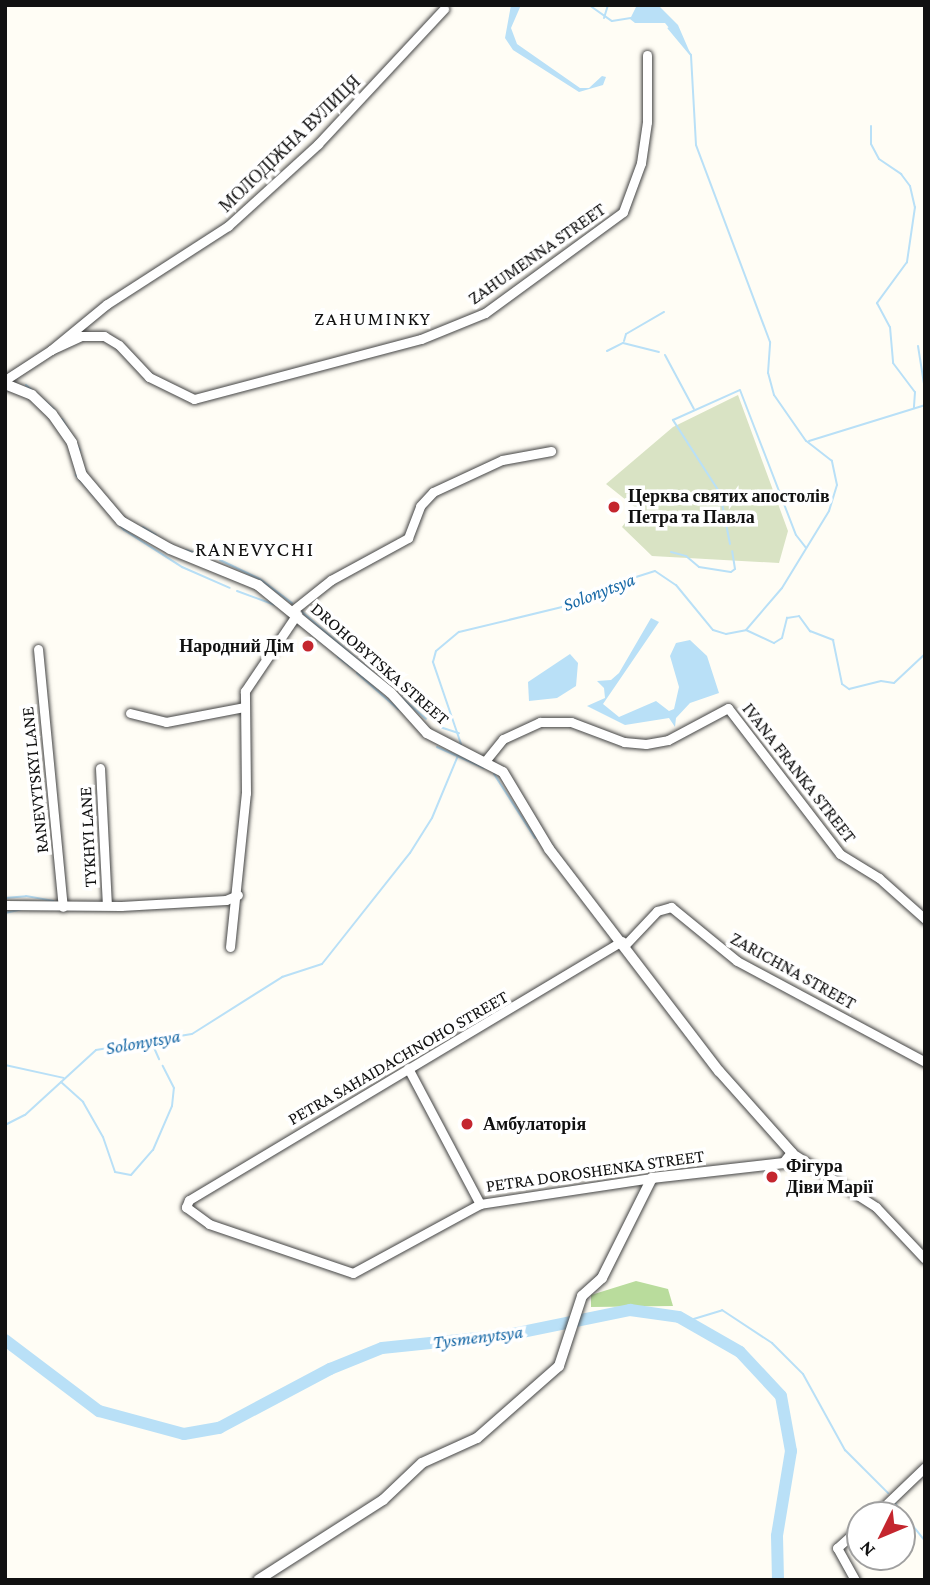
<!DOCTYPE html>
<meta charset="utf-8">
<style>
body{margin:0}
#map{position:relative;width:930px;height:1585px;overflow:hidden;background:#fffdf5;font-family:"Crimson Pro",serif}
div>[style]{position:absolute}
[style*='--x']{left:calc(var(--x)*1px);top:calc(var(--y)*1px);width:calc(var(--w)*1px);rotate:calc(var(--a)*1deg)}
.forest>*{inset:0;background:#b9dc9c}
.cemetery>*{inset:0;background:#d9e3c4}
.water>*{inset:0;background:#b9e0f7}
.stream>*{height:2px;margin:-1px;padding:0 1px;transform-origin:1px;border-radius:1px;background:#b9e0f7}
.river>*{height:12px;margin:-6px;padding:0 6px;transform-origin:6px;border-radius:6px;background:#b9e0f7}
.roads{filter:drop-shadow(0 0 2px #444) drop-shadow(0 0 2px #444)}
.minor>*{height:9px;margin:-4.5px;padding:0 4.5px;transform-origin:4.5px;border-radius:4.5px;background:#fff}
.tertiary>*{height:10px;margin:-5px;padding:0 5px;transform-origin:5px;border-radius:5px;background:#fff}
.dots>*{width:19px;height:19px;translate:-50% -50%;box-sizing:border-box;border:4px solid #fff;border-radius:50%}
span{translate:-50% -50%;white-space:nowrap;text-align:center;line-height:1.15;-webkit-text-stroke:7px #fff;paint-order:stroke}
.street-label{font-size:18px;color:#111}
.poi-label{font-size:18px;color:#111;font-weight:700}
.left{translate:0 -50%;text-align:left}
.right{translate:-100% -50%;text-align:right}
.neighbourhood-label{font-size:19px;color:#111;letter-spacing:2px}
.water-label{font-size:19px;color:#1768a6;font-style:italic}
.quarter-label{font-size:21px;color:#111;letter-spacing:2px}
.frame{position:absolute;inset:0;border:7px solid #111;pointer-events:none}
.north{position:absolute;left:846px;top:1501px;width:70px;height:70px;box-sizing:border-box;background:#fff;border:2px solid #a0a0a0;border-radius:50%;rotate:227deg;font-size:19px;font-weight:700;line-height:28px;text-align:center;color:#111}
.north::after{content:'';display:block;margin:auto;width:24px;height:32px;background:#c4262e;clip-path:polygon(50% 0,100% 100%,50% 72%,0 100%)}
</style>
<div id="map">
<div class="forest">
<i style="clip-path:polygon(636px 1281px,668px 1289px,673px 1306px,591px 1307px,591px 1295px)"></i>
</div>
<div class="cemetery">
<i style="clip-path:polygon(738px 395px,788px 531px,779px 563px,652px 556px,622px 527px,636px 508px,606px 484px,673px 427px)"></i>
</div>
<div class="water">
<i style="clip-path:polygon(511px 5px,521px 5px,511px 28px,517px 44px,580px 88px,589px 88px,602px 76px,606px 77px,603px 85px,579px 92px,513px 50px,505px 38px)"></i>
<i style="clip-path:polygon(658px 5px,678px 25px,691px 55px,665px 23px,635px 23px,630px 19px,636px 7px)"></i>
<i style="clip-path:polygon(651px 618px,659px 622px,603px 704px,619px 717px,656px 701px,669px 711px,674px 709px,679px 687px,670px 656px,676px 643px,690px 640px,707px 656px,719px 693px,690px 703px,676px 718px,675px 727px,669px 718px,625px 725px,587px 706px,605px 698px,604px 688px,597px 681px,611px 680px,619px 673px)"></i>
<i style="clip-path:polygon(570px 654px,578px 663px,576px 686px,557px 698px,529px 701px,528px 682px)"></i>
</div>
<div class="stream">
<i style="--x:589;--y:5;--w:28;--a:35"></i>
<i style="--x:612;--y:21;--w:19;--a:-9"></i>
<i style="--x:604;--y:18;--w:14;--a:-73"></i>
<i style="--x:871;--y:126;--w:18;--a:90"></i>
<i style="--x:871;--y:144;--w:17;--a:62"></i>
<i style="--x:879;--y:159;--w:27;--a:34"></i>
<i style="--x:901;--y:174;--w:15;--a:53"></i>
<i style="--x:910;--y:186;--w:22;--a:77"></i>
<i style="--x:915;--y:207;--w:56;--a:98.3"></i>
<i style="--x:907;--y:262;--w:51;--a:126.2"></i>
<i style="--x:877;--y:303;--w:27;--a:62"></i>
<i style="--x:890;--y:327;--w:36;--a:85"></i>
<i style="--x:893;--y:363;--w:36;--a:53"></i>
<i style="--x:915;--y:392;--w:16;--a:94"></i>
<i style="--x:624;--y:341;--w:7;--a:-74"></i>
<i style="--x:626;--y:334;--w:44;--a:-30.1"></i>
<i style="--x:918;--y:346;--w:45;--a:81"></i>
<i style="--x:607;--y:351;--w:18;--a:-27"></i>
<i style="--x:623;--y:343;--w:37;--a:14"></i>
<i style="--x:665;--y:355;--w:61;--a:61.8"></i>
<i style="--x:26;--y:385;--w:37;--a:41"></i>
<i style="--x:62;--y:419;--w:36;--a:60"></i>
<i style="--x:809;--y:441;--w:121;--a:-17.2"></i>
<i style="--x:76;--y:475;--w:73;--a:48.9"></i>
<i style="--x:124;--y:530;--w:69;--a:32.5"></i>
<i style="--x:182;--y:567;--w:52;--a:23.6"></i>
<i style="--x:143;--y:527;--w:15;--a:32"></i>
<i style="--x:730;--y:544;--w:52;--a:-101.1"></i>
<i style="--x:720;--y:493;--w:87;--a:-122.8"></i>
<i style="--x:673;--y:420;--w:73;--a:-24.1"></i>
<i style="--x:740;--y:390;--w:155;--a:68.9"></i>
<i style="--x:796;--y:535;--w:16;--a:52"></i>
<i style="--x:186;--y:550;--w:24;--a:17"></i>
<i style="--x:671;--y:552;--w:16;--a:15"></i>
<i style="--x:686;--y:556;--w:17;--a:40"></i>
<i style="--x:699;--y:567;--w:32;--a:9"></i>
<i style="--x:731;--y:572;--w:5;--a:-37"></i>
<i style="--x:735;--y:569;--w:18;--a:-99"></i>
<i style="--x:220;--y:560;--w:44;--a:25.4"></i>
<i style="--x:260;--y:579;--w:40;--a:37"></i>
<i style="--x:237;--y:591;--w:40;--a:20.2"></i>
<i style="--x:301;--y:611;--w:165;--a:40.8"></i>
<i style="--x:746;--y:630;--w:31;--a:25"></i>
<i style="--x:774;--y:643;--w:9;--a:-32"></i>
<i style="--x:782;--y:638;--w:21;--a:-76"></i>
<i style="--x:787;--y:618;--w:12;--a:-9"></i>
<i style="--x:799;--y:616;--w:19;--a:54"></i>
<i style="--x:810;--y:631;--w:25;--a:21"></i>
<i style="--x:833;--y:640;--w:45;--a:78.4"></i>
<i style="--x:842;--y:684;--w:9;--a:36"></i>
<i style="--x:849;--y:689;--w:33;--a:-14"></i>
<i style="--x:881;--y:681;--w:13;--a:9"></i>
<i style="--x:894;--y:683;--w:42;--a:-43.1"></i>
<i style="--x:338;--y:657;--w:18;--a:38"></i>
<i style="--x:357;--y:673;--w:55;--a:41.3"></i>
<i style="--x:440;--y:727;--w:20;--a:18"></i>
<i style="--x:461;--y:744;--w:87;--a:-108.9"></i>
<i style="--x:433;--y:662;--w:11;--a:-75"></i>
<i style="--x:436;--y:651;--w:30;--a:-40"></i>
<i style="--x:459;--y:632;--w:106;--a:-13.6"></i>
<i style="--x:562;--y:607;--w:34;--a:-28"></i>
<i style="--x:592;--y:591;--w:66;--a:-17.6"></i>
<i style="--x:655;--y:571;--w:25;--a:34"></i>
<i style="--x:676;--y:585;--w:58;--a:50.6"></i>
<i style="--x:713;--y:630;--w:14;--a:17"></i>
<i style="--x:726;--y:634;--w:20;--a:-11"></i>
<i style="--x:746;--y:630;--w:55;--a:-49.4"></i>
<i style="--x:782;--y:588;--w:90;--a:-58.6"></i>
<i style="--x:829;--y:511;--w:27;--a:-73"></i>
<i style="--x:837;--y:485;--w:25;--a:-102"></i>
<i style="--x:832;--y:461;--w:33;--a:-142"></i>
<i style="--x:806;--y:441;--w:56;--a:-124.8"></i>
<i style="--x:774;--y:395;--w:23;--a:-105"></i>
<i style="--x:768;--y:373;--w:31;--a:-86"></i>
<i style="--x:770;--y:342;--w:210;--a:-110.6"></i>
<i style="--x:696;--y:145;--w:90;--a:-93.2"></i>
<i style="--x:691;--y:55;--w:35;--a:-130"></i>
<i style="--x:437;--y:747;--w:51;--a:24.1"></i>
<i style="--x:494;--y:774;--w:76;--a:57.4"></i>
<i style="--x:5;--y:898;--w:21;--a:-5"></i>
<i style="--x:26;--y:896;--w:28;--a:10"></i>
<i style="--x:5;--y:913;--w:17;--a:-13"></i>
<i style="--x:151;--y:1041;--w:20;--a:66"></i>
<i style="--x:5;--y:1065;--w:60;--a:12.4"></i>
<i style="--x:61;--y:1082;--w:30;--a:42"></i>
<i style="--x:83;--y:1102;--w:40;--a:60.3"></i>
<i style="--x:103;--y:1137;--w:37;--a:71"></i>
<i style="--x:115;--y:1172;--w:16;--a:11"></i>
<i style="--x:131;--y:1175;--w:33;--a:-49"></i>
<i style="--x:153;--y:1150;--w:48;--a:-66.6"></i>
<i style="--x:172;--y:1106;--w:18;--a:-84"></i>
<i style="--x:174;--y:1088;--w:25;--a:-117"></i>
<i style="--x:5;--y:1125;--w:22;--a:-27"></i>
<i style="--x:25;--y:1115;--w:96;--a:-42.5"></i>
<i style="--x:96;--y:1050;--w:97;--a:-9.5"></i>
<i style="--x:192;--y:1034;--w:107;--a:-32.3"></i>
<i style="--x:282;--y:977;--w:42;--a:-18"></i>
<i style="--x:322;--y:964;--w:142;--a:-51.6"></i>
<i style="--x:410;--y:853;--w:41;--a:-57.8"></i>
<i style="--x:432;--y:818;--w:70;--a:-67.4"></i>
<i style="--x:687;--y:1321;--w:37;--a:-17"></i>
<i style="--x:722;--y:1310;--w:60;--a:33.4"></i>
<i style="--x:772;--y:1343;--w:44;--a:45"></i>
<i style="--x:803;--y:1374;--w:87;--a:61.1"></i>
<i style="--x:845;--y:1450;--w:61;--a:45"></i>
<i style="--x:893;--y:1501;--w:51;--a:51.3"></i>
</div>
<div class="river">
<i style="--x:5;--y:1340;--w:118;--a:37.1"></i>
<i style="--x:99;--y:1411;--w:88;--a:15.1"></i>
<i style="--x:184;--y:1434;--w:36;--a:-10"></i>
<i style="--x:219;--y:1428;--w:126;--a:-28"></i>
<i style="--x:330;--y:1369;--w:56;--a:-22"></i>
<i style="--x:382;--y:1348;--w:126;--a:-5.9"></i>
<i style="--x:507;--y:1335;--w:126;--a:-11.5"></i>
<i style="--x:630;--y:1310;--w:49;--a:8.1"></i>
<i style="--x:679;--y:1317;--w:70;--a:29.8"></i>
<i style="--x:740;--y:1352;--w:60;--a:47"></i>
<i style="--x:781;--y:1396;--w:56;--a:79.7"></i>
<i style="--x:791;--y:1451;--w:86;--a:99.4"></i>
<i style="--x:777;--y:1536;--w:44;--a:88.7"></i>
</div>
<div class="roads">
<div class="minor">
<i style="--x:51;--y:350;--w:33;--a:-25"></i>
<i style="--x:81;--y:336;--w:23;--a:0"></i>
<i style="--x:104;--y:336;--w:17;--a:31"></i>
<i style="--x:119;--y:345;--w:44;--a:46.8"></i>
<i style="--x:149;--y:377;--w:50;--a:26.1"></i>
<i style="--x:194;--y:399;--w:235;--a:-14.8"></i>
<i style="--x:421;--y:339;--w:69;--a:-22.1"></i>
<i style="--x:485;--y:313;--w:171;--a:-36.2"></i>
<i style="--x:623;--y:212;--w:52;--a:-69.8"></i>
<i style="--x:641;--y:163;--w:41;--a:-81.7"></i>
<i style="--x:647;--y:122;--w:67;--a:-90"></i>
<i style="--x:5;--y:380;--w:55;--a:-33.1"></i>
<i style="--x:51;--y:350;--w:72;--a:-39.4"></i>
<i style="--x:107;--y:304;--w:144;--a:-32.8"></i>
<i style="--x:228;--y:226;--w:122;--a:-42.3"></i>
<i style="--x:318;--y:144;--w:185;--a:-47"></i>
<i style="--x:292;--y:611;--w:50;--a:-38.5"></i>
<i style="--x:331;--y:580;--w:88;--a:-28.6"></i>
<i style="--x:408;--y:538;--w:34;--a:-69"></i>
<i style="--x:420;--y:506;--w:19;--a:-47"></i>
<i style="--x:433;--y:492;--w:76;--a:-24.9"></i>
<i style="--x:502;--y:460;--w:50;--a:-10.4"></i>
<i style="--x:38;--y:649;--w:259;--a:84.5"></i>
<i style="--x:130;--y:713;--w:37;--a:14"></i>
<i style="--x:166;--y:722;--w:79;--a:-10.9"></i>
<i style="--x:486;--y:760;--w:27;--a:-51"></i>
<i style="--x:503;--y:739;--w:41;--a:-24.7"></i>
<i style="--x:540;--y:722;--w:31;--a:0"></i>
<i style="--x:571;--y:722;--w:57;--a:20.7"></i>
<i style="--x:624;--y:742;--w:22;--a:5"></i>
<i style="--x:646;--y:744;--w:22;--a:-10"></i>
<i style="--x:668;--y:740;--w:68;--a:-28.1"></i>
<i style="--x:728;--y:708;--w:184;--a:52.5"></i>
<i style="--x:840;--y:854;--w:46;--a:31.6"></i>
<i style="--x:879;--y:878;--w:62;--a:41.7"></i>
<i style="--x:100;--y:768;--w:137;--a:87.1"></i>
<i style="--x:5;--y:905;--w:116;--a:0.5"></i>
<i style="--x:121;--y:906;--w:105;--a:-3.3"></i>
<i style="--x:226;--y:900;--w:13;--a:-23"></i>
<i style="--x:622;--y:941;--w:505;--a:149.11"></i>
<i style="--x:189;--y:1200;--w:8;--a:113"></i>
<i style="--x:186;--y:1207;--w:29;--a:36"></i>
<i style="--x:209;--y:1224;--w:152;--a:18.8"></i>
<i style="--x:353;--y:1273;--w:145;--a:-28.5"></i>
<i style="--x:480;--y:1204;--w:174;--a:-8.6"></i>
<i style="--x:625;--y:945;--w:47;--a:-46.7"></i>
<i style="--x:657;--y:911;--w:15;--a:-16"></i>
<i style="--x:671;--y:907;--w:85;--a:39.3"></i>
<i style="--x:737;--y:961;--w:213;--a:28.2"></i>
<i style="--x:230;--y:947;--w:155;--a:-84.1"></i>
<i style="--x:246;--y:793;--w:102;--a:-90.6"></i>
<i style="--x:245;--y:691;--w:93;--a:-56"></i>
<i style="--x:408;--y:1068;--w:154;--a:62.1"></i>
<i style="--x:792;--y:1153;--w:100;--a:32.7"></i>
<i style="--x:876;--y:1207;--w:71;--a:46.7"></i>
<i style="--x:875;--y:1515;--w:69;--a:-43.8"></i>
<i style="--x:855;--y:1580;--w:37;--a:-119"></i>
<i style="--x:837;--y:1548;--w:31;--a:-42"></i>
</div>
<div class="tertiary">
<i style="--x:5;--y:384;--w:29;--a:22"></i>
<i style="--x:32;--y:395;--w:28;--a:44"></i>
<i style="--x:52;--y:414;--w:35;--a:55"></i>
<i style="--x:72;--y:443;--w:34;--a:73"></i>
<i style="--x:82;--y:475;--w:60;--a:49.7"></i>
<i style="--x:121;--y:521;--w:56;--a:29.7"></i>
<i style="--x:170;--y:549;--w:95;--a:22.2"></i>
<i style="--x:258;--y:585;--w:171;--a:39.1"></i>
<i style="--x:391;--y:693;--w:54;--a:48"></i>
<i style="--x:427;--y:733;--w:85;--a:27.2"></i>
<i style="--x:503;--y:772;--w:90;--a:59.1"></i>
<i style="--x:549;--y:849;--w:280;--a:52.6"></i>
<i style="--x:719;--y:1071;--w:110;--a:48.3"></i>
<i style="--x:792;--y:1153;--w:13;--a:129"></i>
<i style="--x:784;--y:1163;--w:133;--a:173.5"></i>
<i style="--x:652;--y:1178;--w:112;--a:116.6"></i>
<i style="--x:602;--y:1278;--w:27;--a:138"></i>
<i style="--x:582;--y:1296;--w:74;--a:108.2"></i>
<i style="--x:559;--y:1366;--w:109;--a:138.7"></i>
<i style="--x:477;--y:1438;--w:60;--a:155.6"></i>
<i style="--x:422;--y:1463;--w:54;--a:136.5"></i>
<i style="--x:383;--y:1500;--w:148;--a:147.4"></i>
</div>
</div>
<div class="dots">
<i style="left:614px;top:507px;background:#c4262e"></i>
<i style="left:308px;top:646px;background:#c4262e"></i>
<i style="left:467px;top:1124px;background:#c4262e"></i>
<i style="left:772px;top:1177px;background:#c4262e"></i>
</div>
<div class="street-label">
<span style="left:290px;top:144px;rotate:-44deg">МОЛОДІЖНА ВУЛИЦЯ</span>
<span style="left:537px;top:254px;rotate:-35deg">ZAHUMENNA STREET</span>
<span style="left:380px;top:664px;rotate:41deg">DROHOBYTSKA STREET</span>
<span style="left:799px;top:773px;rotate:52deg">IVANA FRANKA STREET</span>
<span style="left:35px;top:780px;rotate:-96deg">RANEVYTSKYI LANE</span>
<span style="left:88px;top:837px;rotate:-93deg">TYKHYI LANE</span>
<span style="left:793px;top:971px;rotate:29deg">ZARICHNA STREET</span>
<span style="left:398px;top:1058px;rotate:-30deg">PETRA SAHAIDACHNOHO STREET</span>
<span style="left:595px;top:1171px;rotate:-8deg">PETRA DOROSHENKA STREET</span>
</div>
<div class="poi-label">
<span class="left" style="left:628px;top:507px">Церква святих апостолів<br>Петра та Павла</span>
<span class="right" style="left:294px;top:646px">Народний Дім</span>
<span class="left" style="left:483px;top:1124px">Амбулаторія</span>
<span class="left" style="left:786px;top:1177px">Фігура<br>Діви Марії</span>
</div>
<div class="neighbourhood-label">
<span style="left:373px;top:319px">ZAHUMINKY</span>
</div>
<div class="water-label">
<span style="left:599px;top:592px;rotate:-21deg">Solonytsya</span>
<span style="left:143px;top:1042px;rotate:-10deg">Solonytsya</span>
<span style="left:478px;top:1337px;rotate:-7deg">Tysmenytsya</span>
</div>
<div class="quarter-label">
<span style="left:255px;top:549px">RANEVYCHI</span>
</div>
<div class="frame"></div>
<div class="north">N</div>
</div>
